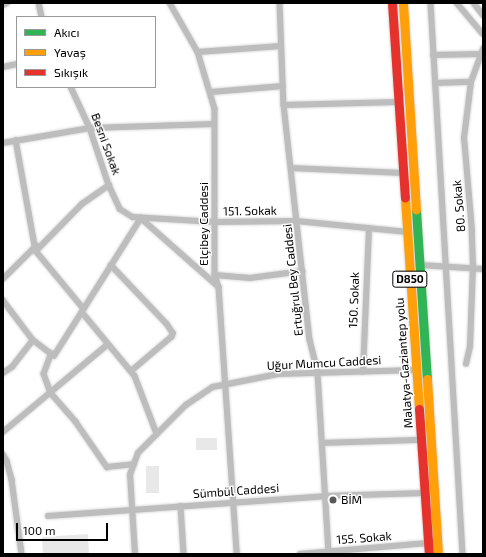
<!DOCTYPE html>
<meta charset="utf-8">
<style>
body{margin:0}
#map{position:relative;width:486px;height:557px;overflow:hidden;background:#fff;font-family:"Exo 2",sans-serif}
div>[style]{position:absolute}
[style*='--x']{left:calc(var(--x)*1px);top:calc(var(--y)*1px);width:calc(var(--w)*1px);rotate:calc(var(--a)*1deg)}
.green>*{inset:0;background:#e8e8e8;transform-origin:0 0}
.roads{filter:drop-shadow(0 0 1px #dbdbdb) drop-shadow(0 0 1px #dbdbdb)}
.street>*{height:5.5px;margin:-2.75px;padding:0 2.75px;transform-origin:2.75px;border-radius:2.75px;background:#bdbdbd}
.fast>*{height:9px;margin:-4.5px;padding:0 4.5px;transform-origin:4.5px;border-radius:4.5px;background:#30b455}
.slow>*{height:9px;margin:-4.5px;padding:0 4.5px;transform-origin:4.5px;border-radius:4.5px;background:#ff9f0a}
.jam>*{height:9px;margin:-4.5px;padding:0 4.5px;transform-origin:4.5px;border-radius:4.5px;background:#e5322d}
.dots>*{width:11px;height:11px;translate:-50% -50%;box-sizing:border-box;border:2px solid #fff;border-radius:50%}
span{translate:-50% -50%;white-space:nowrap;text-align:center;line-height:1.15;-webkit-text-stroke:3px #fff;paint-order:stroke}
.shield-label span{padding:1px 3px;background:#fff;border:1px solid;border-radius:3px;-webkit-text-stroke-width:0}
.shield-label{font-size:11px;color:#000;font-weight:700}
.street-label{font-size:12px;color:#000}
.poi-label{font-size:12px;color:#000}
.left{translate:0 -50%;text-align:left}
.frame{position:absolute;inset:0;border:4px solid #000;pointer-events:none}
.legend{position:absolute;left:16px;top:16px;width:140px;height:72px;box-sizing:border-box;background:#fff;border:1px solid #999;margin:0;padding:5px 7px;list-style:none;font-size:12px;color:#000}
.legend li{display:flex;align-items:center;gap:8px;height:20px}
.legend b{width:20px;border:1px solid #999}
.scale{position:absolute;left:16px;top:523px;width:92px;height:18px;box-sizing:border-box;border:2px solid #000;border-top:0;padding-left:5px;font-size:12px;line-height:14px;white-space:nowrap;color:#000;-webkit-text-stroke:3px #fff;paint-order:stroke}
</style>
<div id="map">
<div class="green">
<i style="left:196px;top:438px;width:21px;height:12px"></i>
<i style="left:146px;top:466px;width:13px;height:27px"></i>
<i style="clip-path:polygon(88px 534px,89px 554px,43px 554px,42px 537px)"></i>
</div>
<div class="roads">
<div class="street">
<i style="--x:39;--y:3;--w:14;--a:78"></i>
<i style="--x:170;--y:3;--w:56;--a:60.3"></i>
<i style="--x:198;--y:52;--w:59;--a:73.4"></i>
<i style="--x:215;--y:109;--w:166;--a:90"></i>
<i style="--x:215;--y:275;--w:13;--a:72"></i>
<i style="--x:219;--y:287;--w:268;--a:86.1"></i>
<i style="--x:280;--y:3;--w:102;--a:87.8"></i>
<i style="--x:284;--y:105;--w:236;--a:83.7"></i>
<i style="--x:310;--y:340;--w:34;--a:76"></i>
<i style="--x:318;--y:373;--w:181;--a:86.5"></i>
<i style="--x:431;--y:3;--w:552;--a:86.68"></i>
<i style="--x:457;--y:3;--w:40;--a:50"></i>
<i style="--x:474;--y:3;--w:15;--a:53"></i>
<i style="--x:3;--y:5;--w:4;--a:-27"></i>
<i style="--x:198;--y:52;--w:83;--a:-4.1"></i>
<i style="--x:433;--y:55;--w:48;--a:-1.2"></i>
<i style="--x:3;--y:67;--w:14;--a:-12"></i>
<i style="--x:435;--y:83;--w:36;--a:-2"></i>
<i style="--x:71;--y:87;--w:45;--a:65.1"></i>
<i style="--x:90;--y:128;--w:60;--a:71.6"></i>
<i style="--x:109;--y:185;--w:26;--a:65"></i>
<i style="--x:120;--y:209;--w:15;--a:32"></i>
<i style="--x:133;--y:217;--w:82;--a:3.5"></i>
<i style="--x:215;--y:222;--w:82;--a:-0.7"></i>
<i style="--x:297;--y:221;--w:111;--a:5.7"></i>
<i style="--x:211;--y:92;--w:72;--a:-4.8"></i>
<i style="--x:284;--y:105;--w:114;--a:-1.5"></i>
<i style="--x:16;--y:140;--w:113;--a:79.8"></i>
<i style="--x:36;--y:251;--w:75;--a:50.4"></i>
<i style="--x:3;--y:143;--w:88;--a:-9.8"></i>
<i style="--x:90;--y:128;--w:124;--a:-1.8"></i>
<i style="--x:291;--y:168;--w:112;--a:2.6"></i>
<i style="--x:36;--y:251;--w:66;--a:-45.6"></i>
<i style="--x:82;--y:204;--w:33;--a:-35"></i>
<i style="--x:111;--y:265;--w:81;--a:46.5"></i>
<i style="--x:167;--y:324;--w:11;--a:56"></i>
<i style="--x:173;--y:333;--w:4;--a:104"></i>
<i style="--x:172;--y:337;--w:52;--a:139.6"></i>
<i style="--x:420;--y:265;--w:63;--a:3.6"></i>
<i style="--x:215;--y:275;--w:35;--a:5"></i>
<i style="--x:250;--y:278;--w:53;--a:-7.5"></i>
<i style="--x:3;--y:279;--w:47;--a:-45"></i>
<i style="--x:3;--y:300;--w:50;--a:53.1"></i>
<i style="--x:33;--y:340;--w:26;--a:37"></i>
<i style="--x:54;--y:356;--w:163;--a:-57.8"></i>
<i style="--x:141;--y:218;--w:104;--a:41.5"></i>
<i style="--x:82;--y:312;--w:83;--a:50.4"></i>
<i style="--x:135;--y:376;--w:62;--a:69.2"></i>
<i style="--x:53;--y:354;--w:2;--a:153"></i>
<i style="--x:51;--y:355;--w:20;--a:110"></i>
<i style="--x:44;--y:374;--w:20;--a:70"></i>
<i style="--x:51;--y:393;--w:38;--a:49"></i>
<i style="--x:76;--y:422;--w:55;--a:55.4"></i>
<i style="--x:107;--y:467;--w:27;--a:-6"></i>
<i style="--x:466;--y:364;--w:17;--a:-77"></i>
<i style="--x:470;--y:347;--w:80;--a:-87.9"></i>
<i style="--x:473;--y:267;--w:36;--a:-92"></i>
<i style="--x:472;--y:231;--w:93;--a:-94.9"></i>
<i style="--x:464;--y:138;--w:56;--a:-82.9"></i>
<i style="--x:471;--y:82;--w:35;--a:-70"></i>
<i style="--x:363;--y:372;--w:143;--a:-87.6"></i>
<i style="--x:3;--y:373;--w:11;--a:-34"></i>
<i style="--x:12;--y:367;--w:34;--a:-52"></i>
<i style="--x:3;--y:432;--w:136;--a:-39.9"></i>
<i style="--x:323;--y:443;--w:98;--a:-1.8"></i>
<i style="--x:3;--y:454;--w:8;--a:60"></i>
<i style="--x:7;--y:461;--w:20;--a:75"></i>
<i style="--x:12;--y:480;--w:75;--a:82.3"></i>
<i style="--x:181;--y:506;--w:48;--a:86.4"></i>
<i style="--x:48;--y:516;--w:277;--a:-4.1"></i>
<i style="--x:324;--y:496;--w:101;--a:-1.7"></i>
<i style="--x:135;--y:554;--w:79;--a:-93.6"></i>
<i style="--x:130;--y:475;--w:23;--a:-70"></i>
<i style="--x:138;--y:453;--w:68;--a:-45"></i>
<i style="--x:186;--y:405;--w:32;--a:-34"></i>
<i style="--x:213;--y:387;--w:66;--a:-11.3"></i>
<i style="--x:278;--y:374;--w:138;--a:-1.7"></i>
<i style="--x:300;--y:554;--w:128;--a:-4.9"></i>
</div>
<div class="fast">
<i style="--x:416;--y:210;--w:169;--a:86.3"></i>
</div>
<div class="slow">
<i style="--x:403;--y:3;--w:207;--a:86.4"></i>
<i style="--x:405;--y:198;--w:211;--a:86.2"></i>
<i style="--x:427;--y:379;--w:175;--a:86.4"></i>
</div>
<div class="jam">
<i style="--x:392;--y:3;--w:195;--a:86.2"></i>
<i style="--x:419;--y:409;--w:145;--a:86.1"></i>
</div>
</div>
<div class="dots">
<i style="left:333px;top:500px;background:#595959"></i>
</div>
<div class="shield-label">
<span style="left:410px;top:279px">D850</span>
</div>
<div class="street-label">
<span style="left:106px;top:144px;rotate:70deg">Besni Sokak</span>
<span style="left:459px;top:206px;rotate:-95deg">80. Sokak</span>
<span style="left:250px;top:211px;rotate:-1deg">151. Sokak</span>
<span style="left:204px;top:224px;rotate:-90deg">Elçibey Caddesi</span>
<span style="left:293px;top:280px;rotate:-96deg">Ertuğrul Bey Caddesi</span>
<span style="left:354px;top:300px;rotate:-88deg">150. Sokak</span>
<span style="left:324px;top:363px;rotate:-3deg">Uğur Mumcu Caddesi</span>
<span style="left:404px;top:363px;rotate:-94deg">Malatya-Gaziantep yolu</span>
<span style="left:236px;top:491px;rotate:-4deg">Sümbül Caddesi</span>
<span style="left:364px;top:538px;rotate:-4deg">155. Sokak</span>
</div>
<div class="poi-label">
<span class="left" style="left:341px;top:500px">BİM</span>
</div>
<div class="frame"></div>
<ul class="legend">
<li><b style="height:5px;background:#30b455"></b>Akıcı</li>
<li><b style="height:5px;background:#ff9f0a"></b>Yavaş</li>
<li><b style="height:5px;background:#e5322d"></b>Sıkışık</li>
</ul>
<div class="scale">100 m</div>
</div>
